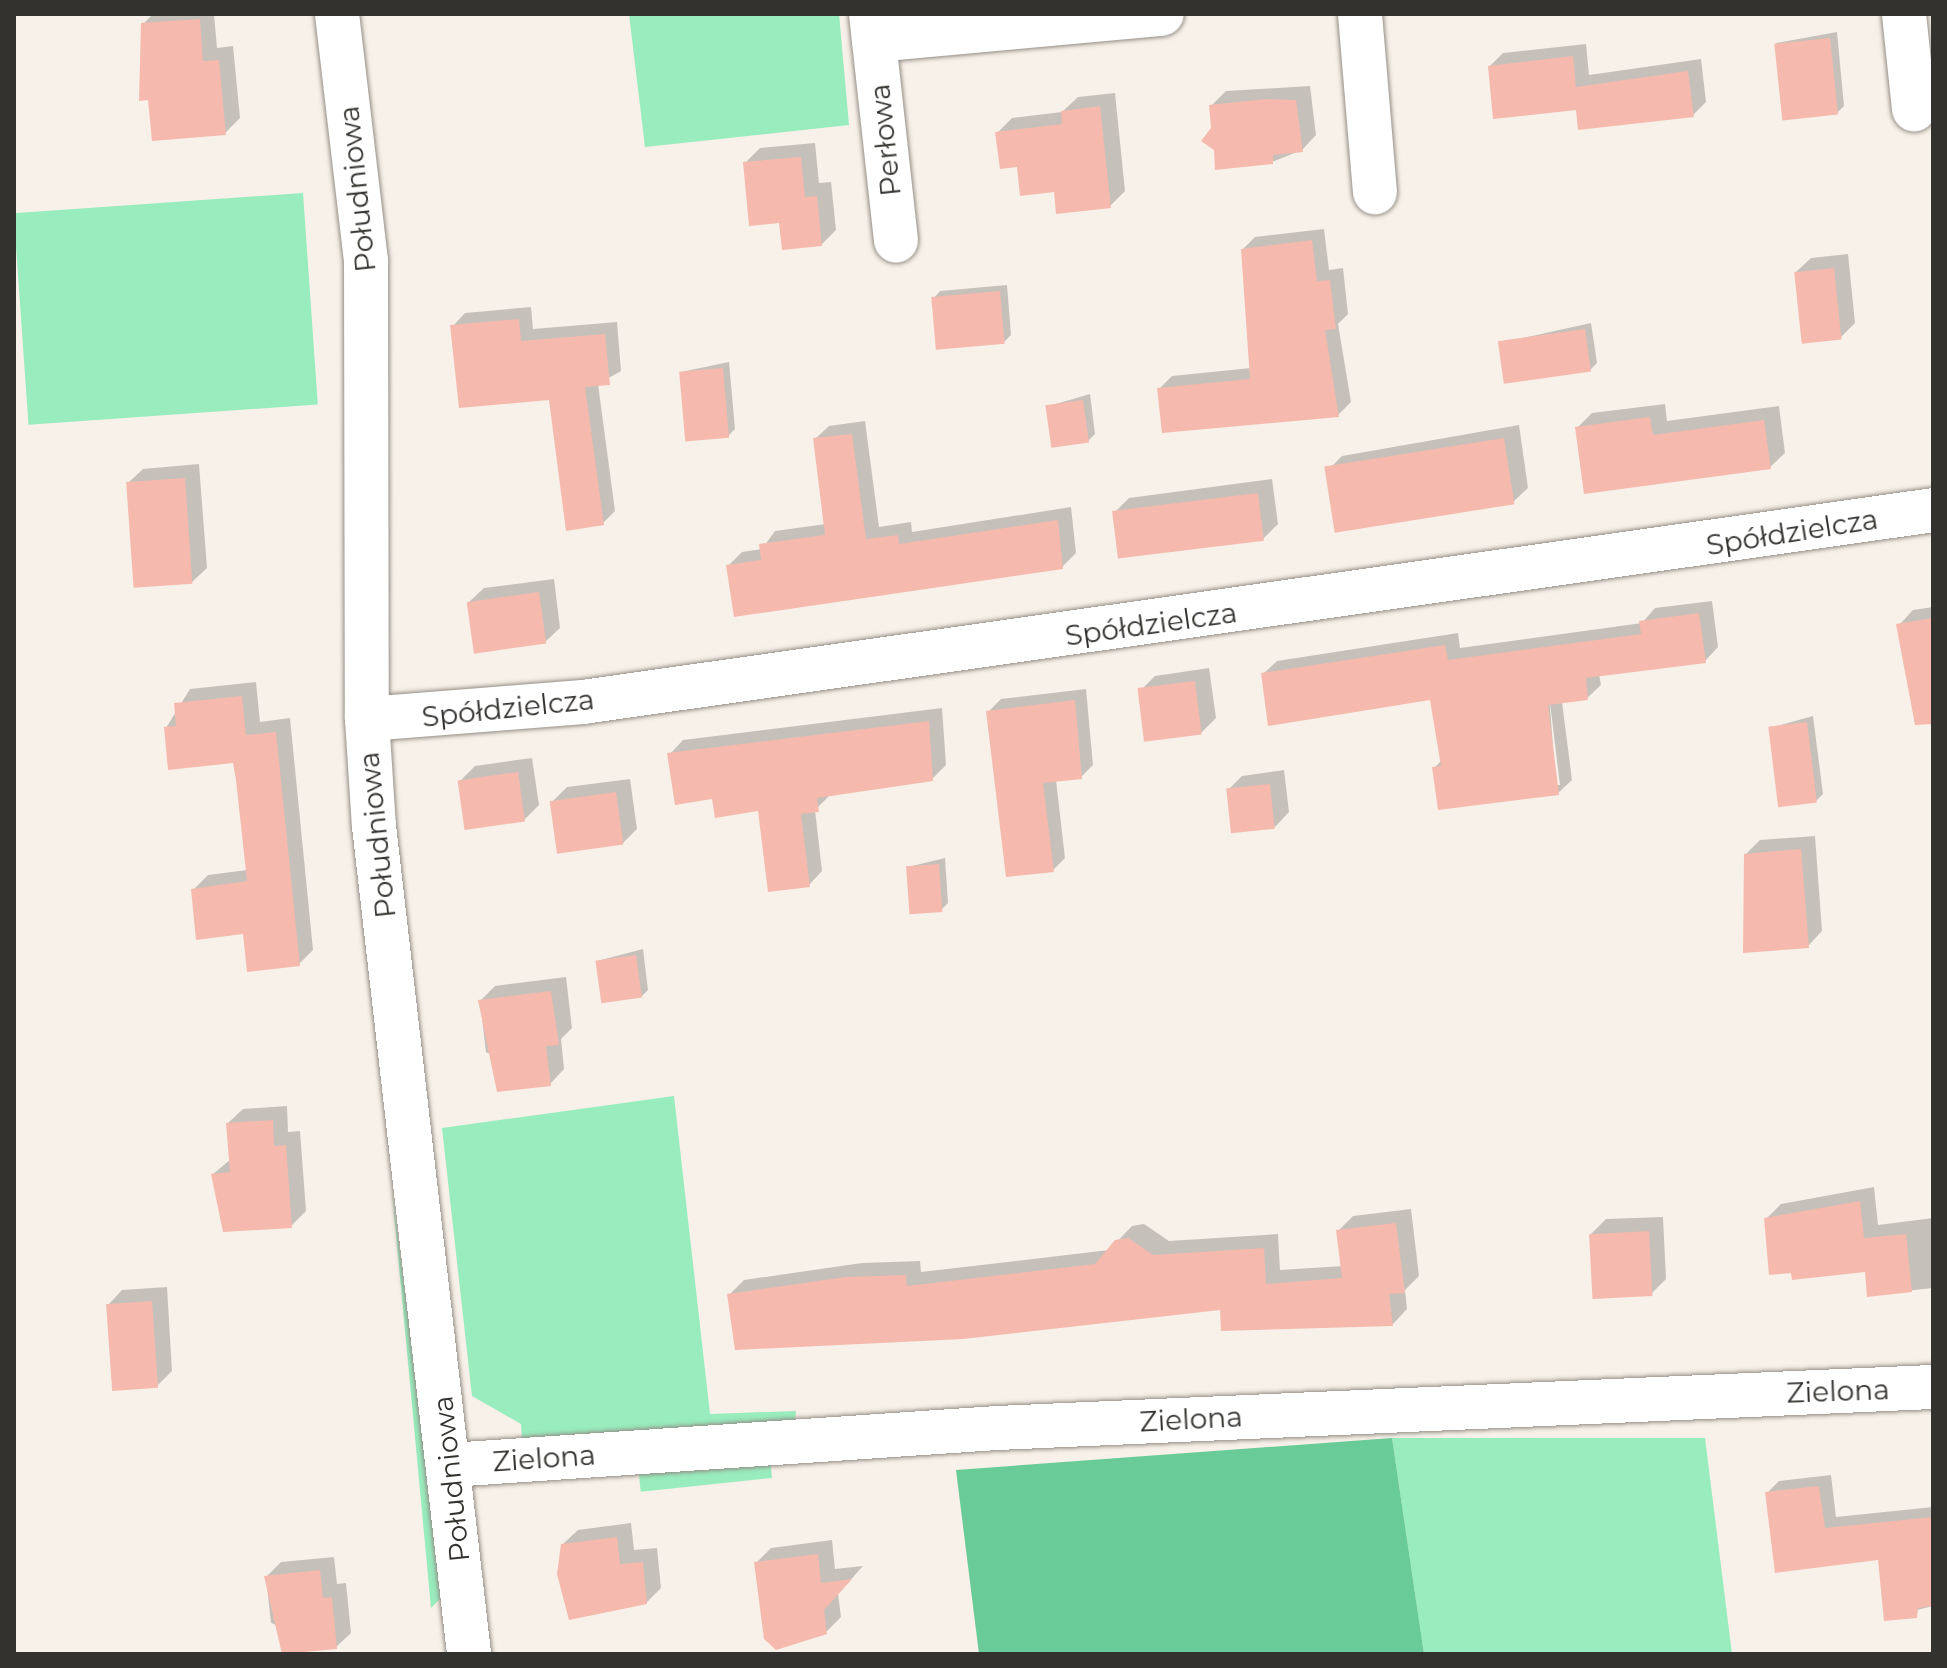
<!DOCTYPE html>
<meta charset="utf-8">
<style>
body{margin:0}
#map{position:relative;width:1947px;height:1668px;overflow:hidden;background:#f7f1e9;font-family:Montserrat,sans-serif}
div>[style]{position:absolute}
[style*='--x']{left:calc(var(--x)*1px);top:calc(var(--y)*1px);width:calc(var(--w)*1px);rotate:calc(var(--a)*1deg)}
.green>*{inset:0;background:#98ecbd;transform-origin:0 0}
.forest>*{inset:0;background:#69cb97}
.shadow>*{inset:0;background:#0003}
.building>*{inset:0;background:#f5b9ad;transform-origin:0 0}
.roads{filter:drop-shadow(0 0 2px #948e87) drop-shadow(0 0 2px #948e87)}
.minor>*{height:44px;margin:-22px;padding:0 22px;transform-origin:22px;border-radius:22px;background:#fff}
span{translate:-50% -50%;white-space:nowrap;text-align:center;line-height:1.15;-webkit-text-stroke:6px #fff;paint-order:stroke}
.street-label{font-size:28px;color:#34322f}
.frame{position:absolute;inset:0;border:16px solid #34322f;pointer-events:none}
</style>
<div id="map">
<div class="green">
<i style="clip-path:polygon(629px 14px,839px 14px,849px 125px,645px 147px)"></i>
<i style="left:303px;top:193px;width:212px;height:290px;rotate:86deg"></i>
<i style="clip-path:polygon(674px 1096px,710px 1414px,796px 1411px,795px 1423px,522px 1439px,521px 1424px,472px 1396px,442px 1128px)"></i>
<i style="clip-path:polygon(392px 1192px,445px 1594px,431px 1608px)"></i>
<i style="clip-path:polygon(1392px 1438px,1705px 1438px,1732px 1654px,1424px 1654px)"></i>
<i style="left:770px;top:1459px;width:19px;height:132px;rotate:84deg"></i>
</div>
<div class="forest">
<i style="clip-path:polygon(1392px 1438px,1424px 1654px,979px 1654px,956px 1470px)"></i>
</div>
<div class="shadow">
<i style="clip-path:polygon(153px 14px,214px 14px,217px 48px,233px 46px,240px 118px,225px 133px,143px 24px)"></i>
<i style="clip-path:polygon(1837px 32px,1844px 106px,1837px 113px,1776px 43px)"></i>
<i style="clip-path:polygon(1586px 44px,1589px 75px,1701px 59px,1706px 102px,1693px 115px,1578px 108px,1490px 66px,1503px 53px)"></i>
<i style="clip-path:polygon(1310px 86px,1316px 135px,1302px 150px,1272px 162px,1213px 128px,1211px 106px,1226px 91px)"></i>
<i style="clip-path:polygon(1115px 93px,1125px 191px,1110px 206px,1056px 190px,1019px 165px,998px 132px,1012px 118px,1062px 112px,1078px 97px)"></i>
<i style="clip-path:polygon(815px 143px,819px 183px,831px 182px,836px 230px,822px 244px,781px 221px,745px 163px,760px 148px)"></i>
<i style="clip-path:polygon(1324px 229px,1329px 270px,1343px 268px,1348px 314px,1338px 324px,1351px 402px,1338px 415px,1159px 389px,1172px 376px,1251px 368px,1243px 249px,1255px 237px)"></i>
<i style="clip-path:polygon(1848px 254px,1855px 323px,1840px 338px,1796px 272px,1811px 258px)"></i>
<i style="clip-path:polygon(1007px 285px,1011px 335px,1004px 342px,934px 298px,940px 291px)"></i>
<i style="clip-path:polygon(531px 307px,533px 329px,617px 322px,621px 371px,598px 384px,615px 511px,603px 523px,551px 398px,453px 326px,465px 313px)"></i>
<i style="clip-path:polygon(1591px 323px,1597px 363px,1590px 370px,1500px 343px)"></i>
<i style="clip-path:polygon(729px 362px,735px 429px,728px 436px,681px 372px)"></i>
<i style="clip-path:polygon(1090px 394px,1095px 434px,1088px 441px,1049px 406px)"></i>
<i style="clip-path:polygon(1665px 404px,1667px 421px,1779px 406px,1785px 453px,1770px 467px,1577px 428px,1592px 413px)"></i>
<i style="clip-path:polygon(865px 421px,879px 527px,911px 522px,912px 532px,1071px 507px,1076px 553px,1062px 567px,728px 566px,742px 552px,762px 549px,775px 531px,826px 524px,815px 439px,829px 426px)"></i>
<i style="clip-path:polygon(1519px 425px,1528px 488px,1513px 502px,1327px 471px,1342px 456px)"></i>
<i style="clip-path:polygon(199px 464px,207px 568px,192px 582px,128px 483px,143px 469px)"></i>
<i style="clip-path:polygon(1272px 479px,1278px 524px,1263px 539px,1114px 513px,1129px 498px)"></i>
<i style="clip-path:polygon(554px 579px,560px 628px,545px 642px,469px 602px,484px 588px)"></i>
<i style="clip-path:polygon(evenodd,1712px 601px,1718px 647px,1705px 661px,1599px 674px,1601px 685px,1587px 698px,1562px 702px,1572px 780px,1558px 793px,1434px 768px,1442px 760px,1432px 697px,1263px 674px,1277px 661px,1458px 633px,1460px 648px,1642px 623px,1655px 608px,1712px 601px,1549px 695px,1560px 785px,1556px 785px,1549px 695px)"></i>
<i style="clip-path:polygon(1933px 607px,1933px 658px,1899px 625px,1913px 610px)"></i>
<i style="clip-path:polygon(1209px 668px,1216px 718px,1201px 733px,1140px 691px,1155px 676px)"></i>
<i style="clip-path:polygon(256px 682px,260px 722px,290px 718px,313px 950px,299px 964px,193px 890px,208px 875px,247px 870px,235px 761px,166px 728px,190px 689px)"></i>
<i style="clip-path:polygon(1086px 689px,1093px 765px,1081px 777px,1056px 780px,1065px 858px,1053px 870px,989px 711px,1001px 699px)"></i>
<i style="clip-path:polygon(942px 708px,946px 765px,932px 779px,831px 794px,815px 810px,822px 871px,809px 885px,760px 808px,714px 797px,670px 754px,683px 740px)"></i>
<i style="clip-path:polygon(1813px 716px,1823px 794px,1816px 801px,1770px 728px)"></i>
<i style="clip-path:polygon(532px 758px,539px 805px,524px 820px,460px 781px,475px 766px)"></i>
<i style="clip-path:polygon(1284px 770px,1289px 812px,1275px 827px,1228px 790px,1242px 776px)"></i>
<i style="clip-path:polygon(630px 779px,637px 829px,622px 844px,552px 802px,567px 787px)"></i>
<i style="clip-path:polygon(1815px 836px,1822px 931px,1808px 946px,1746px 854px,1760px 840px)"></i>
<i style="clip-path:polygon(945px 858px,948px 903px,941px 910px,908px 867px)"></i>
<i style="clip-path:polygon(643px 949px,648px 990px,641px 997px,597px 961px)"></i>
<i style="clip-path:polygon(566px 977px,572px 1028px,561px 1039px,564px 1069px,550px 1084px,486px 1052px,480px 1001px,495px 986px)"></i>
<i style="clip-path:polygon(287px 1106px,288px 1132px,300px 1131px,306px 1211px,291px 1226px,213px 1174px,231px 1159px,228px 1123px,243px 1109px)"></i>
<i style="clip-path:polygon(1874px 1187px,1878px 1225px,1933px 1218px,1933px 1288px,1869px 1295px,1866px 1270px,1792px 1270px,1766px 1219px,1781px 1204px)"></i>
<i style="clip-path:polygon(1411px 1209px,1419px 1276px,1405px 1290px,1407px 1309px,1393px 1324px,1221px 1308px,729px 1295px,744px 1280px,862px 1263px,920px 1261px,921px 1272px,1109px 1250px,1132px 1226px,1144px 1224px,1169px 1241px,1278px 1234px,1280px 1270px,1343px 1266px,1339px 1230px,1353px 1216px)"></i>
<i style="clip-path:polygon(1663px 1217px,1666px 1279px,1651px 1294px,1591px 1234px,1606px 1219px)"></i>
<i style="clip-path:polygon(167px 1287px,172px 1371px,157px 1386px,108px 1305px,122px 1290px)"></i>
<i style="clip-path:polygon(1831px 1475px,1836px 1517px,1933px 1507px,1933px 1606px,1885px 1618px,1880px 1558px,1777px 1571px,1767px 1493px,1779px 1481px)"></i>
<i style="clip-path:polygon(631px 1523px,634px 1550px,657px 1548px,661px 1588px,646px 1603px,563px 1544px,578px 1530px)"></i>
<i style="clip-path:polygon(832px 1540px,835px 1569px,863px 1566px,838px 1594px,841px 1617px,826px 1632px,757px 1562px,771px 1548px)"></i>
<i style="clip-path:polygon(334px 1557px,337px 1584px,346px 1583px,351px 1633px,336px 1647px,271px 1623px,266px 1577px,281px 1562px)"></i>
</div>
<div class="building">
<i style="clip-path:polygon(200px 19px,203px 61px,219px 60px,226px 135px,152px 141px,148px 100px,139px 101px,141px 23px)"></i>
<i style="left:1830px;top:38px;width:77px;height:56px;rotate:84deg"></i>
<i style="clip-path:polygon(1573px 56px,1576px 87px,1688px 71px,1694px 117px,1578px 130px,1576px 110px,1493px 119px,1488px 66px)"></i>
<i style="clip-path:polygon(1266px 99px,1296px 100px,1303px 152px,1273px 155px,1273px 164px,1215px 170px,1214px 150px,1201px 141px,1211px 128px,1209px 105px)"></i>
<i style="clip-path:polygon(1100px 106px,1111px 208px,1056px 214px,1054px 192px,1020px 196px,1017px 167px,1000px 169px,995px 132px,1062px 124px,1061px 111px)"></i>
<i style="clip-path:polygon(801px 157px,805px 197px,817px 196px,822px 246px,782px 250px,779px 223px,749px 226px,743px 162px)"></i>
<i style="clip-path:polygon(1312px 240px,1317px 281px,1330px 280px,1336px 329px,1325px 330px,1339px 417px,1162px 433px,1157px 388px,1250px 379px,1241px 249px)"></i>
<i style="left:1834px;top:268px;width:72px;height:40px;rotate:84deg"></i>
<i style="left:1000px;top:291px;width:53px;height:69px;rotate:85deg"></i>
<i style="clip-path:polygon(519px 319px,521px 341px,605px 334px,610px 385px,585px 387px,604px 525px,566px 531px,549px 400px,459px 408px,450px 325px)"></i>
<i style="left:1585px;top:329px;width:43px;height:88px;rotate:82deg"></i>
<i style="left:723px;top:368px;width:70px;height:44px;rotate:85deg"></i>
<i style="left:1083px;top:400px;width:43px;height:38px;rotate:82deg"></i>
<i style="clip-path:polygon(1650px 417px,1653px 435px,1764px 420px,1771px 469px,1584px 494px,1575px 427px)"></i>
<i style="clip-path:polygon(852px 434px,866px 539px,898px 535px,899px 544px,1058px 520px,1063px 569px,734px 617px,726px 565px,761px 560px,759px 544px,825px 535px,813px 438px)"></i>
<i style="left:1504px;top:438px;width:67px;height:182px;rotate:81deg"></i>
<i style="left:185px;top:478px;width:106px;height:59px;rotate:86deg"></i>
<i style="left:1258px;top:493px;width:48px;height:147px;rotate:83deg"></i>
<i style="left:539px;top:592px;width:52px;height:73px;rotate:82deg"></i>
<i style="clip-path:polygon(1699px 613px,1706px 663px,1586px 678px,1588px 700px,1548px 705px,1559px 795px,1438px 810px,1432px 767px,1441px 766px,1430px 700px,1268px 726px,1261px 673px,1445px 645px,1448px 660px,1641px 634px,1639px 621px)"></i>
<i style="clip-path:polygon(1933px 618px,1933px 724px,1915px 725px,1896px 624px)"></i>
<i style="left:1195px;top:681px;width:54px;height:58px;rotate:83deg"></i>
<i style="clip-path:polygon(242px 696px,246px 735px,276px 732px,300px 966px,247px 972px,243px 934px,196px 940px,191px 889px,247px 881px,236px 780px,233px 763px,168px 770px,164px 727px,176px 726px,174px 703px)"></i>
<i style="clip-path:polygon(1075px 700px,1082px 779px,1043px 783px,1054px 872px,1006px 877px,986px 711px)"></i>
<i style="clip-path:polygon(929px 721px,933px 781px,817px 798px,819px 812px,801px 814px,810px 887px,768px 892px,758px 811px,715px 818px,712px 799px,675px 805px,667px 753px)"></i>
<i style="left:1807px;top:722px;width:81px;height:39px;rotate:83deg"></i>
<i style="left:518px;top:772px;width:50px;height:61px;rotate:82deg"></i>
<i style="left:1270px;top:784px;width:45px;height:44px;rotate:84deg"></i>
<i style="left:616px;top:792px;width:53px;height:67px;rotate:82deg"></i>
<i style="clip-path:polygon(1801px 849px,1809px 948px,1743px 953px,1744px 854px)"></i>
<i style="left:939px;top:864px;width:48px;height:33px;rotate:86deg"></i>
<i style="left:636px;top:955px;width:43px;height:41px;rotate:82deg"></i>
<i style="clip-path:polygon(551px 991px,559px 1045px,546px 1046px,551px 1086px,497px 1092px,478px 1000px)"></i>
<i style="clip-path:polygon(273px 1120px,274px 1146px,286px 1145px,292px 1228px,223px 1232px,211px 1174px,230px 1172px,226px 1123px)"></i>
<i style="clip-path:polygon(1860px 1201px,1864px 1238px,1906px 1234px,1912px 1292px,1867px 1297px,1865px 1272px,1792px 1280px,1791px 1273px,1769px 1275px,1764px 1218px)"></i>
<i style="clip-path:polygon(1396px 1223px,1405px 1293px,1389px 1294px,1393px 1326px,1221px 1331px,1220px 1310px,963px 1339px,735px 1350px,727px 1294px,846px 1277px,906px 1275px,907px 1286px,1095px 1264px,1115px 1240px,1128px 1238px,1153px 1255px,1264px 1248px,1266px 1284px,1342px 1278px,1336px 1230px)"></i>
<i style="left:1649px;top:1231px;width:65px;height:60px;rotate:87deg"></i>
<i style="left:152px;top:1301px;width:87px;height:46px;rotate:86deg"></i>
<i style="clip-path:polygon(1819px 1486px,1825px 1528px,1933px 1517px,1933px 1606px,1918px 1608px,1917px 1618px,1884px 1621px,1878px 1560px,1775px 1573px,1765px 1492px)"></i>
<i style="clip-path:polygon(617px 1537px,620px 1564px,643px 1562px,647px 1604px,569px 1620px,557px 1574px,561px 1544px)"></i>
<i style="clip-path:polygon(818px 1554px,821px 1583px,852px 1579px,824px 1610px,827px 1634px,776px 1650px,764px 1639px,754px 1562px)"></i>
<i style="clip-path:polygon(320px 1570px,323px 1598px,332px 1597px,337px 1649px,282px 1654px,264px 1576px)"></i>
</div>
<div class="roads">
<div class="minor">
<i style="--x:337;--y:14;--w:249;--a:83.3"></i>
<i style="--x:366;--y:261;--w:458;--a:89.9"></i>
<i style="--x:367;--y:719;--w:107;--a:86.3"></i>
<i style="--x:374;--y:826;--w:833;--a:83.45"></i>
<i style="--x:871;--y:14;--w:228;--a:83.7"></i>
<i style="--x:1360;--y:14;--w:179;--a:85.2"></i>
<i style="--x:1904;--y:14;--w:96;--a:84"></i>
<i style="--x:874;--y:40;--w:289;--a:-5.2"></i>
<i style="--x:367;--y:719;--w:217;--a:-4.5"></i>
<i style="--x:583;--y:702;--w:1364;--a:-8.09"></i>
<i style="--x:450;--y:1465;--w:548;--a:-3.87"></i>
<i style="--x:997;--y:1428;--w:937;--a:-2.51"></i>
</div>
</div>
<div class="street-label">
<span style="left:885px;top:140px;rotate:-96deg">Perłowa</span>
<span style="left:357px;top:189px;rotate:-96deg">Południowa</span>
<span style="left:1792px;top:532px;rotate:-9deg">Spółdzielcza</span>
<span style="left:1151px;top:624px;rotate:-8deg">Spółdzielcza</span>
<span style="left:508px;top:708px;rotate:-6deg">Spółdzielcza</span>
<span style="left:377px;top:835px;rotate:-96deg">Południowa</span>
<span style="left:1838px;top:1391px;rotate:-2deg">Zielona</span>
<span style="left:1191px;top:1419px;rotate:-3deg">Zielona</span>
<span style="left:544px;top:1458px;rotate:-4deg">Zielona</span>
<span style="left:451px;top:1479px;rotate:-96deg">Południowa</span>
</div>
<div class="frame"></div>
</div>
